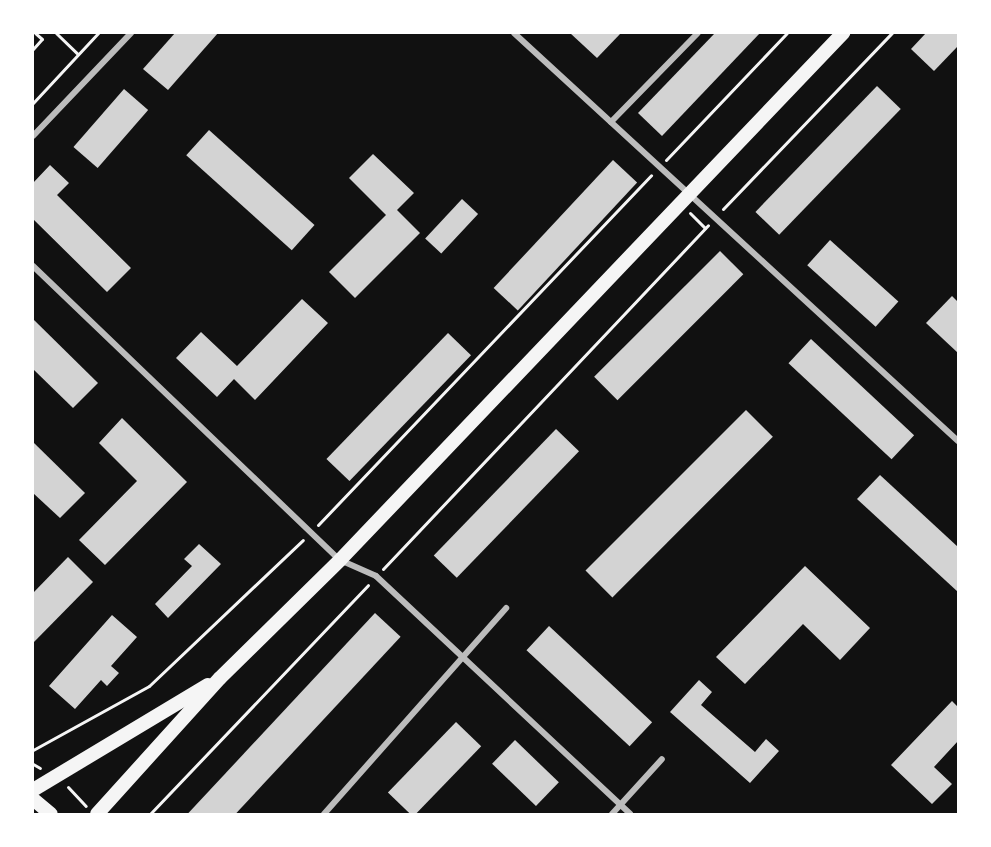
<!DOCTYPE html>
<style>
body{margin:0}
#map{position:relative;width:991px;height:847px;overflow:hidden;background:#111;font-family:Merriweather,serif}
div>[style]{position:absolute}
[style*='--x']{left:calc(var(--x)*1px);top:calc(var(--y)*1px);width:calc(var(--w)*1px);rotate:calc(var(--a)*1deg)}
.building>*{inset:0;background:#d3d3d3;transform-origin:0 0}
.path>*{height:3px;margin:-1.5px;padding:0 1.5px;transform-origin:1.5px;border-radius:1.5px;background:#f5f5f5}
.minor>*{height:6px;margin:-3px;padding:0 3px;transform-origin:3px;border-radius:3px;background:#bcbcbc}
.trunk>*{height:14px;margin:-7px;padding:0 7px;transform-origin:7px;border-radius:7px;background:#f5f5f5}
span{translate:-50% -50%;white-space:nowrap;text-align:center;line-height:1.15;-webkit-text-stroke:4.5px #fff;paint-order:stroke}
.frame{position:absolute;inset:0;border:34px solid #fff;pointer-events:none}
</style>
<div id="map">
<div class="building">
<i style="clip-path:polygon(175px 33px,218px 33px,168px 90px,143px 69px)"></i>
<i style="clip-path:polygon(570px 33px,621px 33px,597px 58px)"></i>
<i style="clip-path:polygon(715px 33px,760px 33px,662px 136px,638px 113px)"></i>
<i style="clip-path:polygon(926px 33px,958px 33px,958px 46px,934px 71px,911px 49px)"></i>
<i style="left:877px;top:86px;width:33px;height:175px;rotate:44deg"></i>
<i style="left:124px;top:89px;width:32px;height:77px;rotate:41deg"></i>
<i style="left:209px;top:130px;width:142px;height:34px;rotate:42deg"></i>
<i style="clip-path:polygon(373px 154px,414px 193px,397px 210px,420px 233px,355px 298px,329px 272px,386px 215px,349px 178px)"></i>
<i style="left:613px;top:160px;width:33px;height:175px;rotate:43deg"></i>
<i style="clip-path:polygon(50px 165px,69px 183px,57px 195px,131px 268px,107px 292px,33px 219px,33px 183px)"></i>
<i style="left:462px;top:199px;width:22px;height:54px;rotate:43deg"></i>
<i style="left:830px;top:240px;width:92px;height:34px;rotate:42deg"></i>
<i style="left:720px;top:251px;width:33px;height:178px;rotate:45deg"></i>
<i style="clip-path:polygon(952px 296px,958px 302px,958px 353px,926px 323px)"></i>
<i style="clip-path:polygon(302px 299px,328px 323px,255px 400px,234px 379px,217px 397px,176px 358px,201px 332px,237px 366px)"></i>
<i style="clip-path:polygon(33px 319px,98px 383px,73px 408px,33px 369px)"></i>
<i style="left:448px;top:333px;width:32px;height:175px;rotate:44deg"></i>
<i style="left:811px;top:339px;width:141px;height:33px;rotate:43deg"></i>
<i style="left:746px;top:410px;width:38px;height:227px;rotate:45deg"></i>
<i style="clip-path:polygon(122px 418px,187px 482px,105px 565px,79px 540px,137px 481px,99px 443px)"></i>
<i style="left:556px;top:429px;width:32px;height:176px;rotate:44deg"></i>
<i style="clip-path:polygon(33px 442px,85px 493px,60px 518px,33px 493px)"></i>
<i style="clip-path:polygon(880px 475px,958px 547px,958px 592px,857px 499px)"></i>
<i style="clip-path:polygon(199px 544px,221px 564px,168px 618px,155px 604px,192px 566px,184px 559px)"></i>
<i style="clip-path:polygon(68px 557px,93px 582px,33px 643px,33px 593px)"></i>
<i style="clip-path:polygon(805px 566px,870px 628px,840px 660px,803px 624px,745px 684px,716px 657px)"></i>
<i style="left:375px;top:613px;width:35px;height:278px;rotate:43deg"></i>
<i style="clip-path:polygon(112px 615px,137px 637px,111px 666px,119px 673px,107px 686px,101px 680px,75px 709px,49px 686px)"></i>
<i style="left:549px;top:626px;width:141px;height:33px;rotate:43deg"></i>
<i style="clip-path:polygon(699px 680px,712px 692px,701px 705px,755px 752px,766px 739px,779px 751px,750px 783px,670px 712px)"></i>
<i style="clip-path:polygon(952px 701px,958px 707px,958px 741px,934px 767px,952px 784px,932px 804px,891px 765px)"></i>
<i style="left:456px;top:722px;width:35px;height:98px;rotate:44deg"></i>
<i style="left:515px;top:740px;width:61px;height:33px;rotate:44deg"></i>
</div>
<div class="path">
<i style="--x:56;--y:33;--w:30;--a:44"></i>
<i style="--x:33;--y:49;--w:13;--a:-48"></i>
<i style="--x:42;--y:39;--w:9;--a:-139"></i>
<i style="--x:33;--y:103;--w:96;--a:-47.1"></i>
<i style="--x:666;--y:160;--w:175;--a:-46.4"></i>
<i style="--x:723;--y:209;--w:244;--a:-46.2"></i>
<i style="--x:690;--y:213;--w:21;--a:45"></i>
<i style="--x:318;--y:525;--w:483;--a:-46.4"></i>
<i style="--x:383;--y:569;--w:473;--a:-46.6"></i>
<i style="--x:33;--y:750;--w:132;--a:-28.9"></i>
<i style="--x:149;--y:686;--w:212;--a:-43.5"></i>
<i style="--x:33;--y:764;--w:8;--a:30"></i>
<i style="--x:68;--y:787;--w:26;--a:47"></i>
<i style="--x:150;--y:814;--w:316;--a:-46.4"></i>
</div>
<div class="minor">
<i style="--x:514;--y:33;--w:603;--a:42.58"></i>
<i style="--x:611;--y:122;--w:124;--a:-45.7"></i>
<i style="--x:33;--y:136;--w:142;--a:-46.4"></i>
<i style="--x:33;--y:266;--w:425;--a:43.8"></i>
<i style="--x:340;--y:560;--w:39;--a:24"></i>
<i style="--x:376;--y:576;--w:348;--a:43.1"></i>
<i style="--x:324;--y:814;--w:275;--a:-48.5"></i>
<i style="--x:612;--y:814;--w:74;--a:-47.7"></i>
</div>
<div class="trunk">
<i style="--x:33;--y:790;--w:204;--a:-31"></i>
<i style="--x:33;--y:799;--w:23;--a:40"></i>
<i style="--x:97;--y:814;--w:183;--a:-47.9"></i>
<i style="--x:220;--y:678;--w:168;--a:-44.5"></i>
<i style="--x:340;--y:560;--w:729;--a:-46.33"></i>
</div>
<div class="frame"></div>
</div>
